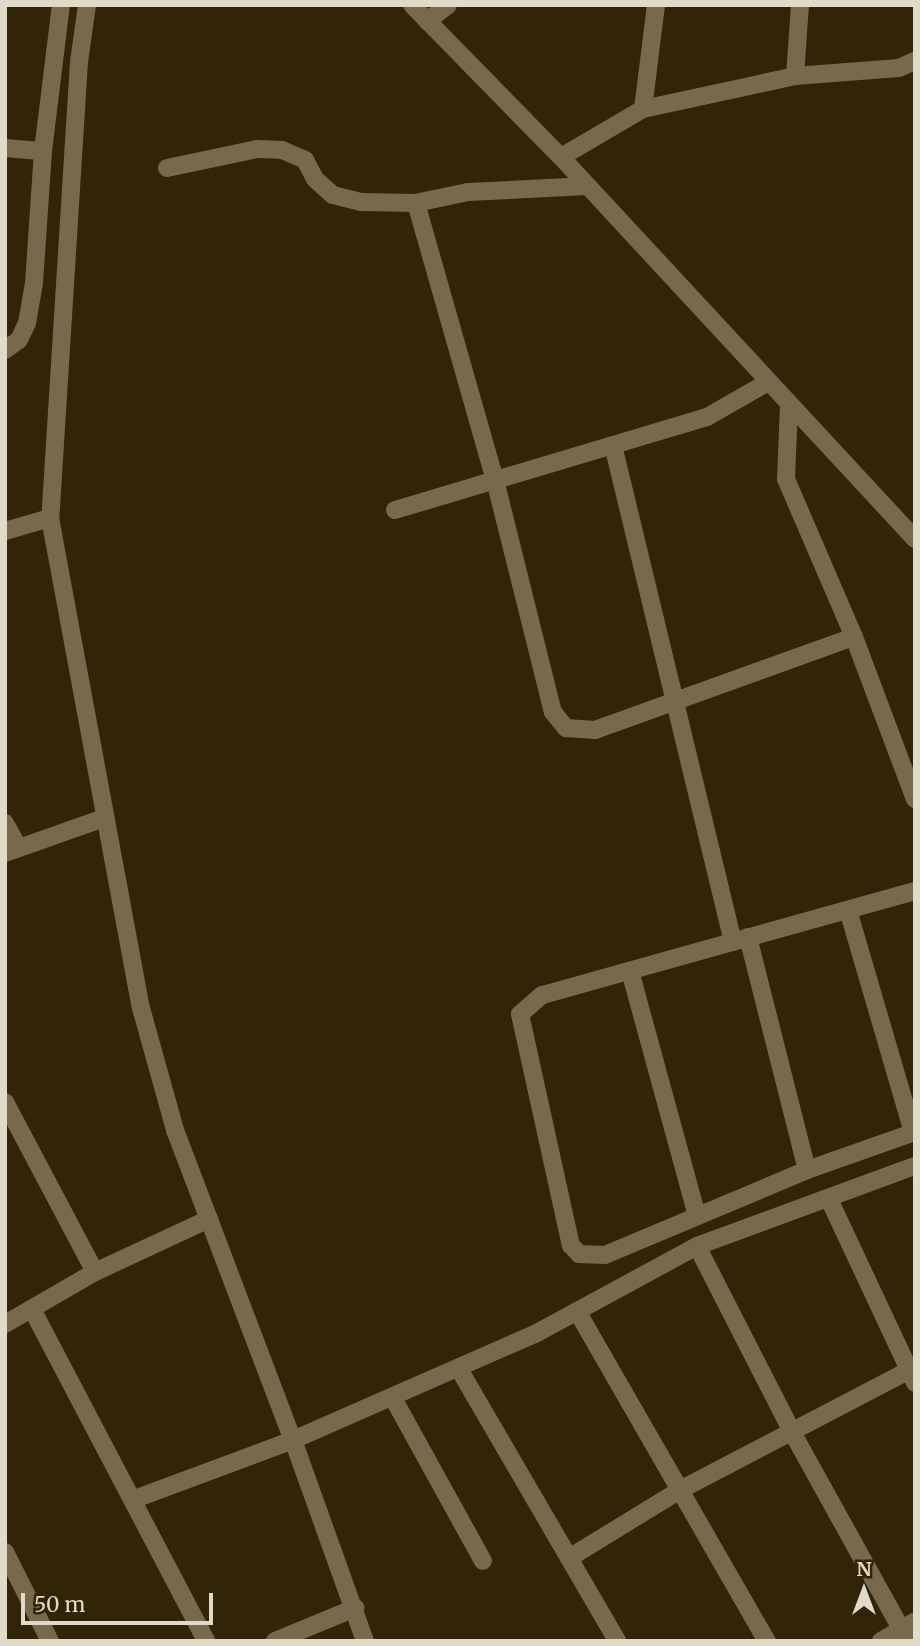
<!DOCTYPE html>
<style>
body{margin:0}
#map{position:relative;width:920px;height:1646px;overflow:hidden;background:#312407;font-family:Merriweather,serif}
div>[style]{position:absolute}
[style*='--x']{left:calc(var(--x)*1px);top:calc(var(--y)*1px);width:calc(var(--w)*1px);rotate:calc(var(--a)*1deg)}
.minor>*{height:18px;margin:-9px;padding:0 9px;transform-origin:9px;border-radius:9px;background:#78694b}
span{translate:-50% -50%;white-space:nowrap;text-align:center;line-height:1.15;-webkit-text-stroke:6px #312407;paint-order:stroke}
.frame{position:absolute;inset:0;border:7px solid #e2dac9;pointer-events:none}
.north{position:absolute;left:829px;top:1555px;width:70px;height:70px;-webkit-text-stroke:5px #312407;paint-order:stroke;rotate:0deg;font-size:19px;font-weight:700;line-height:28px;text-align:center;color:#e2dac9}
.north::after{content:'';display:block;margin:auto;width:24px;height:32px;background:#e2dac9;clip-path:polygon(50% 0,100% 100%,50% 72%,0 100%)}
.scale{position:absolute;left:21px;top:1593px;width:192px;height:32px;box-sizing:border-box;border:4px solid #e2dac9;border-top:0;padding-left:9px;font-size:21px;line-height:24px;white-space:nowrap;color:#e2dac9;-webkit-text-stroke:5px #312407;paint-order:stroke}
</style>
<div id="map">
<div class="minor">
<i style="--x:87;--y:5;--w:58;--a:98"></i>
<i style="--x:79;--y:62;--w:457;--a:93.6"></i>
<i style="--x:50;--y:518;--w:498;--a:79.5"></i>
<i style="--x:141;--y:1008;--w:127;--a:74.4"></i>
<i style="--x:175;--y:1130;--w:332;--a:69.2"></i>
<i style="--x:293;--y:1440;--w:264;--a:-23.7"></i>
<i style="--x:535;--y:1334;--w:184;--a:-28.5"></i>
<i style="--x:697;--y:1246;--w:232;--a:-20.2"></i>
<i style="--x:412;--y:5;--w:213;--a:45.6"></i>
<i style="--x:561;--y:157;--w:521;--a:47.18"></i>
<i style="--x:427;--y:21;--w:26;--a:-37"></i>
<i style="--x:795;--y:76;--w:71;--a:-86"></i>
<i style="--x:643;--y:109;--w:156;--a:-12.2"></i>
<i style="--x:795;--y:76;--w:104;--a:-4.4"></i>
<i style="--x:899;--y:68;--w:17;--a:-24"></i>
<i style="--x:5;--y:148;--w:38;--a:5"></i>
<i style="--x:561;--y:157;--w:95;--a:-30.3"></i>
<i style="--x:643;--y:109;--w:105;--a:-82.9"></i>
<i style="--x:167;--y:168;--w:92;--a:-11.9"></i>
<i style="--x:257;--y:149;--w:25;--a:2"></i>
<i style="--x:282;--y:150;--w:25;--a:23"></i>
<i style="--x:305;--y:160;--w:21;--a:62"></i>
<i style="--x:315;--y:179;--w:24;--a:42"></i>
<i style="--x:333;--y:195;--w:29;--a:14"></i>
<i style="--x:361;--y:202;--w:55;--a:1"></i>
<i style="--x:587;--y:186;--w:119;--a:177.1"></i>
<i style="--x:468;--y:192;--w:53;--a:168.1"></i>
<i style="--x:416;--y:203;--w:288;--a:74.1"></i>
<i style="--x:495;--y:480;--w:239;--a:76"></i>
<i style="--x:553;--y:712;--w:21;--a:51"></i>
<i style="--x:566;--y:728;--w:29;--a:4"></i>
<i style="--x:595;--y:730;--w:275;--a:-19.8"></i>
<i style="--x:5;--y:350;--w:17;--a:-36"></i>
<i style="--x:19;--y:340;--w:19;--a:-65"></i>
<i style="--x:27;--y:323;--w:41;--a:-80.1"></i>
<i style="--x:34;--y:283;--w:132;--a:-86.1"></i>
<i style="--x:43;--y:151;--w:147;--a:-83"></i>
<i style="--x:789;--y:405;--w:74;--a:92.3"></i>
<i style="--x:786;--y:479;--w:172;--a:66.7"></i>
<i style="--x:854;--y:637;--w:173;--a:69.4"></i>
<i style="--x:613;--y:445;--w:511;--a:76.43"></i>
<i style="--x:395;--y:510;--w:326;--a:-16.6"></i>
<i style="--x:707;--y:417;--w:70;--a:-29.8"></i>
<i style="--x:5;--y:531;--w:47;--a:-16.1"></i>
<i style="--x:5;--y:823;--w:26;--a:61"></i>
<i style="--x:5;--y:853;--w:105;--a:-19.5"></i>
<i style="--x:915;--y:891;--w:387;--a:164.4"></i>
<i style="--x:542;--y:995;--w:29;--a:139"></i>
<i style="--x:520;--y:1014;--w:237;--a:77.6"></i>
<i style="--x:571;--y:1245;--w:12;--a:48"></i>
<i style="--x:579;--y:1254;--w:26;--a:2"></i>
<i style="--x:605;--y:1255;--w:219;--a:-22.8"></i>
<i style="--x:807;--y:1170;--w:114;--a:-19.4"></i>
<i style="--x:848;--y:910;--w:232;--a:73.7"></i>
<i style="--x:748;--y:937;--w:240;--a:75.8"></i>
<i style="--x:630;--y:971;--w:254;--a:74.7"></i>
<i style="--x:5;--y:1102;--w:192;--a:62.1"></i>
<i style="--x:829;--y:1199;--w:203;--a:64.9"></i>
<i style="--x:697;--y:1246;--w:209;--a:62.9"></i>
<i style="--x:792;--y:1432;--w:239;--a:61"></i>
<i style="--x:33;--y:1311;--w:373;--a:62.3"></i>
<i style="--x:577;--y:1311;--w:381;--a:60.1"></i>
<i style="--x:5;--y:1324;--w:104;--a:-30"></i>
<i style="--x:95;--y:1272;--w:126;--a:-24.9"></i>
<i style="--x:459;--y:1369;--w:315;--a:59.8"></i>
<i style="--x:393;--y:1398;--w:186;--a:61.1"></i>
<i style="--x:132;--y:1500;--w:172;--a:-20.4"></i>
<i style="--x:293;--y:1440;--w:214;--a:70.3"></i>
<i style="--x:5;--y:1552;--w:100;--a:63.2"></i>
<i style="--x:569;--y:1558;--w:130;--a:-31.5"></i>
<i style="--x:680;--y:1490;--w:265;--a:-27.6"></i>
<i style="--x:275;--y:1641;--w:87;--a:-22.4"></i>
<i style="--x:881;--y:1641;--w:39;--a:-30"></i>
</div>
<div class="frame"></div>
<div class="north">N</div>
<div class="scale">50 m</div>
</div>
